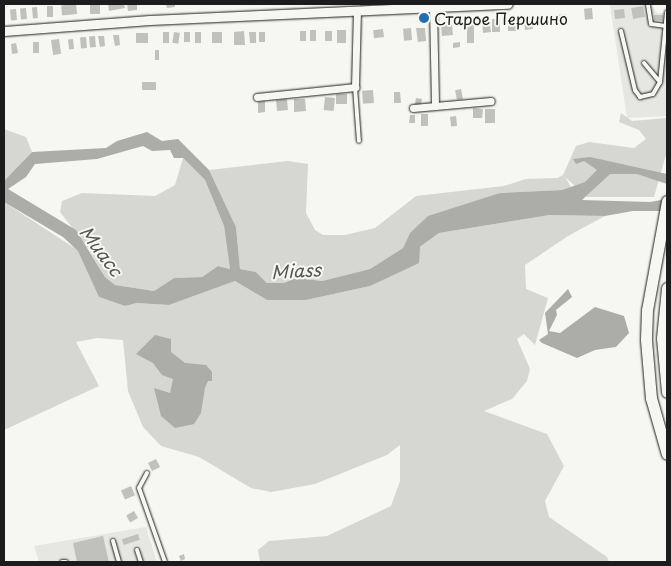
<!DOCTYPE html>
<meta charset="utf-8">
<style>
body{margin:0}
#map{position:relative;width:671px;height:566px;overflow:hidden;background:#f6f6f2;font-family:"Playpen Sans",sans-serif}
div>[style]{position:absolute}
[style*='--x']{left:calc(var(--x)*1px);top:calc(var(--y)*1px);width:calc(var(--w)*1px);rotate:calc(var(--a)*1deg)}
.built>*{inset:0;background:#e6e6e2}
.green>*{inset:0;background:#d6d6d2}
.water>*{inset:0;background:#acaca9}
.building>*{inset:0;background:#c0c0bd;transform-origin:0 0}
.roads{filter:drop-shadow(0 0 1px #1c1c1c) drop-shadow(0 0 1px #1c1c1c)}
.service>*{height:4px;margin:-2px;padding:0 2px;transform-origin:2px;border-radius:2px;background:#f6f6f2}
.minor>*{height:7px;margin:-3.5px;padding:0 3.5px;transform-origin:3.5px;border-radius:3.5px;background:#f6f6f2}
.tertiary>*{height:9px;margin:-4.5px;padding:0 4.5px;transform-origin:4.5px;border-radius:4.5px;background:#f6f6f2}
.primary>*{height:11px;margin:-5.5px;padding:0 5.5px;transform-origin:5.5px;border-radius:5.5px;background:#f6f6f2}
.dots>*{width:14px;height:14px;translate:-50% -50%;box-sizing:border-box;border:2px solid #f6f6f2;border-radius:50%}
span{translate:-50% -50%;white-space:nowrap;text-align:center;line-height:1.15;-webkit-text-stroke:4px #f6f6f2;paint-order:stroke}
.poi-label{font-size:16px;color:#1c1c1c}
.left{translate:0 -50%;text-align:left}
.water-label{font-size:18px;color:#565654;font-style:italic}
.frame{position:absolute;inset:0;border:5px solid #1c1c1c;pointer-events:none}
</style>
<div id="map">
<div class="built">
<i style="clip-path:polygon(651px 4px,657px 13px,667px 13px,667px 116px,627px 118px,610px 5px)"></i>
<i style="clip-path:polygon(146px 527px,157px 562px,39px 562px,34px 546px)"></i>
</div>
<div class="green">
<i style="clip-path:polygon(621px 113px,632px 121px,667px 118px,667px 151px,654px 197px,587px 197px,565px 177px,571px 187px,562px 190px,500px 193px,410px 233px,403px 248px,370px 269px,322px 281px,296px 278px,284px 283px,267px 283px,256px 272px,240px 269px,236px 227px,209px 170px,288px 161px,308px 164px,306px 213px,315px 230px,323px 235px,345px 235px,375px 228px,416px 196px,504px 186px,526px 179px,557px 178px,563px 175px,576px 146px,589px 142px,634px 148px,646px 139px,639px 130px,619px 122px)"></i>
<i style="clip-path:polygon(4px 129px,26px 137px,32px 152px,4px 181px)"></i>
<i style="clip-path:polygon(183px 158px,205px 180px,224px 226px,230px 269px,218px 266px,202px 277px,174px 278px,154px 291px,115px 285px,105px 277px,88px 248px,60px 212px,62px 201px,82px 193px,155px 196px,175px 185px)"></i>
<i style="clip-path:polygon(4px 202px,79px 251px,99px 297px,125px 306px,137px 303px,169px 305px,235px 281px,267px 300px,306px 300px,370px 286px,439px 233px,550px 215px,605px 216px,568px 236px,525px 265px,526px 289px,548px 298px,535px 345px,524px 334px,517px 339px,530px 369px,527px 381px,512px 399px,484px 411px,547px 434px,564px 466px,545px 501px,549px 517px,607px 557px,609px 562px,260px 562px,258px 550px,269px 541px,327px 536px,391px 506px,400px 481px,400px 445px,387px 455px,315px 484px,271px 492px,251px 488px,199px 457px,161px 446px,143px 427px,128px 391px,123px 340px,97px 338px,76px 342px,99px 386px,4px 430px)"></i>
</div>
<div class="water">
<i style="clip-path:polygon(evenodd,147px 132px,162px 141px,178px 139px,209px 170px,236px 227px,240px 269px,256px 272px,267px 283px,284px 283px,296px 278px,322px 281px,370px 269px,403px 248px,410px 233px,428px 216px,500px 193px,562px 190px,585px 182px,597px 170px,584px 161px,576px 164px,573px 159px,590px 157px,667px 174px,667px 184px,637px 174px,610px 174px,582px 200px,650px 202px,667px 199px,667px 211px,633px 211px,605px 216px,550px 215px,439px 233px,420px 247px,419px 263px,370px 286px,306px 300px,267px 300px,235px 281px,169px 305px,137px 303px,125px 306px,99px 297px,78px 251px,63px 237px,4px 202px,4px 181px,32px 152px,106px 148px,117px 141px,147px 132px,143px 146px,152px 151px,170px 150px,174px 158px,183px 158px,205px 180px,224px 226px,230px 269px,218px 266px,202px 277px,174px 278px,154px 291px,115px 285px,105px 277px,76px 230px,8px 189px,26px 177px,35px 164px,97px 159px,143px 146px)"></i>
<i style="clip-path:polygon(568px 289px,572px 297px,556px 310px,557px 315px,549px 331px,560px 333px,595px 307px,624px 316px,629px 333px,616px 347px,595px 350px,577px 358px,542px 343px,539px 340px,548px 334px,545px 313px)"></i>
<i style="clip-path:polygon(155px 335px,171px 339px,171px 352px,185px 363px,206px 365px,212px 372px,212px 381px,208px 381px,205px 388px,201px 413px,194px 424px,175px 428px,161px 416px,154px 388px,170px 393px,173px 379px,162px 375px,153px 363px,136px 354px)"></i>
</div>
<div class="building">
<i style="left:76px;top:4px;width:10px;height:15px;rotate:84deg"></i>
<i style="left:90px;top:4px;width:10px;height:10px"></i>
<i style="clip-path:polygon(108px 4px,124px 4px,125px 8px,109px 11px)"></i>
<i style="clip-path:polygon(127px 4px,137px 4px,137px 10px,128px 11px)"></i>
<i style="clip-path:polygon(166px 4px,175px 4px,175px 7px,167px 8px)"></i>
<i style="clip-path:polygon(360px 4px,371px 4px,371px 6px,360px 7px)"></i>
<i style="left:47px;top:6px;width:6px;height:11px"></i>
<i style="left:643px;top:6px;width:11px;height:12px;rotate:80deg"></i>
<i style="left:37px;top:7px;width:11px;height:5px;rotate:85deg"></i>
<i style="left:26px;top:8px;width:11px;height:6px;rotate:85deg"></i>
<i style="left:592px;top:8px;width:11px;height:8px;rotate:85deg"></i>
<i style="left:16px;top:9px;width:11px;height:6px;rotate:85deg"></i>
<i style="left:624px;top:9px;width:9px;height:10px;rotate:84deg"></i>
<i style="left:566px;top:14px;width:9px;height:11px;rotate:84deg"></i>
<i style="clip-path:polygon(654px 15px,663px 15px,663px 21px,654px 20px)"></i>
<i style="left:531px;top:16px;width:13px;height:8px;rotate:81deg"></i>
<i style="left:508px;top:18px;width:8px;height:13px"></i>
<i style="clip-path:polygon(534px 18px,541px 18px,542px 23px,534px 24px)"></i>
<i style="left:492px;top:19px;width:8px;height:13px"></i>
<i style="clip-path:polygon(482px 20px,489px 20px,491px 32px,483px 33px)"></i>
<i style="left:452px;top:24px;width:11px;height:11px;rotate:85deg"></i>
<i style="left:467px;top:24px;width:7px;height:19px"></i>
<i style="left:411px;top:28px;width:12px;height:8px;rotate:85deg"></i>
<i style="clip-path:polygon(416px 28px,425px 28px,426px 41px,418px 42px)"></i>
<i style="left:383px;top:29px;width:8px;height:10px;rotate:83deg"></i>
<i style="left:310px;top:30px;width:6px;height:11px"></i>
<i style="left:337px;top:30px;width:9px;height:13px"></i>
<i style="clip-path:polygon(244px 31px,245px 45px,234px 45px,234px 32px)"></i>
<i style="left:300px;top:31px;width:6px;height:10px"></i>
<i style="left:325px;top:31px;width:7px;height:10px"></i>
<i style="left:163px;top:32px;width:6px;height:11px"></i>
<i style="left:174px;top:32px;width:6px;height:11px;rotate:9deg"></i>
<i style="left:184px;top:32px;width:6px;height:10px"></i>
<i style="left:195px;top:32px;width:6px;height:11px"></i>
<i style="left:222px;top:32px;width:11px;height:10px;rotate:90deg"></i>
<i style="clip-path:polygon(249px 32px,256px 32px,256px 43px,250px 43px)"></i>
<i style="left:259px;top:32px;width:6px;height:10px"></i>
<i style="left:148px;top:33px;width:10px;height:12px;rotate:90deg"></i>
<i style="clip-path:polygon(113px 35px,119px 35px,120px 45px,115px 46px)"></i>
<i style="left:95px;top:36px;width:11px;height:6px;rotate:85deg"></i>
<i style="clip-path:polygon(98px 36px,104px 36px,105px 46px,100px 47px)"></i>
<i style="left:86px;top:37px;width:11px;height:6px;rotate:85deg"></i>
<i style="left:59px;top:39px;width:15px;height:8px;rotate:82deg"></i>
<i style="left:73px;top:39px;width:10px;height:5px;rotate:84deg"></i>
<i style="left:33px;top:42px;width:6px;height:11px"></i>
<i style="clip-path:polygon(460px 42px,460px 47px,453px 48px,453px 43px)"></i>
<i style="clip-path:polygon(16px 43px,18px 53px,12px 54px,11px 44px)"></i>
<i style="left:155px;top:50px;width:4px;height:10px"></i>
<i style="left:142px;top:82px;width:14px;height:8px"></i>
<i style="left:461px;top:89px;width:10px;height:6px;rotate:79deg"></i>
<i style="left:373px;top:90px;width:13px;height:11px;rotate:86deg"></i>
<i style="clip-path:polygon(394px 92px,400px 92px,401px 103px,394px 103px)"></i>
<i style="left:336px;top:94px;width:11px;height:10px"></i>
<i style="left:325px;top:97px;width:10px;height:13px;rotate:6deg"></i>
<i style="left:416px;top:98px;width:6px;height:7px;rotate:9deg"></i>
<i style="left:287px;top:99px;width:11px;height:11px;rotate:85deg"></i>
<i style="clip-path:polygon(294px 99px,305px 99px,306px 111px,294px 112px)"></i>
<i style="clip-path:polygon(265px 101px,265px 112px,258px 113px,258px 102px)"></i>
<i style="clip-path:polygon(473px 108px,483px 109px,482px 118px,473px 118px)"></i>
<i style="left:485px;top:109px;width:10px;height:14px"></i>
<i style="left:421px;top:114px;width:7px;height:12px"></i>
<i style="clip-path:polygon(410px 115px,415px 115px,415px 123px,409px 123px)"></i>
<i style="left:456px;top:116px;width:10px;height:6px;rotate:84deg"></i>
<i style="left:156px;top:459px;width:9px;height:9px;rotate:63deg"></i>
<i style="left:131px;top:486px;width:10px;height:11px;rotate:66deg"></i>
<i style="left:134px;top:511px;width:8px;height:9px;rotate:60deg"></i>
<i style="left:138px;top:534px;width:6px;height:17px;rotate:72deg"></i>
<i style="clip-path:polygon(103px 536px,109px 562px,77px 562px,73px 543px)"></i>
<i style="clip-path:polygon(184px 554px,185px 559px,181px 561px,179px 556px)"></i>
</div>
<div class="roads">
<div class="service">
<i style="--x:648;--y:5;--w:19;--a:81"></i>
<i style="--x:651;--y:24;--w:15;--a:8"></i>
<i style="--x:621;--y:31;--w:61;--a:76.7"></i>
<i style="--x:635;--y:90;--w:9;--a:54"></i>
<i style="--x:640;--y:97;--w:13;--a:-13"></i>
<i style="--x:653;--y:94;--w:14;--a:-60"></i>
<i style="--x:660;--y:82;--w:70;--a:-84.3"></i>
<i style="--x:644;--y:63;--w:25;--a:50"></i>
<i style="--x:355;--y:87;--w:54;--a:85.8"></i>
<i style="--x:147;--y:473;--w:17;--a:118"></i>
<i style="--x:139;--y:488;--w:78;--a:70.6"></i>
<i style="--x:113;--y:541;--w:22;--a:74"></i>
<i style="--x:137;--y:550;--w:13;--a:72"></i>
<i style="--x:62;--y:562;--w:4;--a:0"></i>
</div>
<div class="minor">
<i style="--x:433;--y:8;--w:98;--a:88.8"></i>
<i style="--x:257;--y:97;--w:99;--a:-5.8"></i>
<i style="--x:355;--y:87;--w:74;--a:-88.5"></i>
<i style="--x:413;--y:108;--w:78;--a:-5.1"></i>
</div>
<div class="tertiary">
<i style="--x:4;--y:31;--w:146;--a:-4.3"></i>
<i style="--x:150;--y:20;--w:358;--a:-2.6"></i>
</div>
<div class="primary">
<i style="--x:667;--y:201;--w:111;--a:100.4"></i>
<i style="--x:647;--y:310;--w:30;--a:92"></i>
<i style="--x:646;--y:340;--w:58;--a:85.1"></i>
<i style="--x:651;--y:398;--w:58;--a:74.1"></i>
<i style="--x:667;--y:288;--w:50;--a:95.7"></i>
<i style="--x:662;--y:338;--w:54;--a:84.7"></i>
</div>
</div>
<div class="dots">
<i style="left:424px;top:18px;background:#1f6fb2"></i>
</div>
<div class="poi-label">
<span class="left" style="left:434px;top:18px">Старое Першино</span>
</div>
<div class="water-label">
<span style="left:101px;top:251px;rotate:53deg">Миасс</span>
<span style="left:296px;top:271px;rotate:-3deg">Miass</span>
</div>
<div class="frame"></div>
</div>
